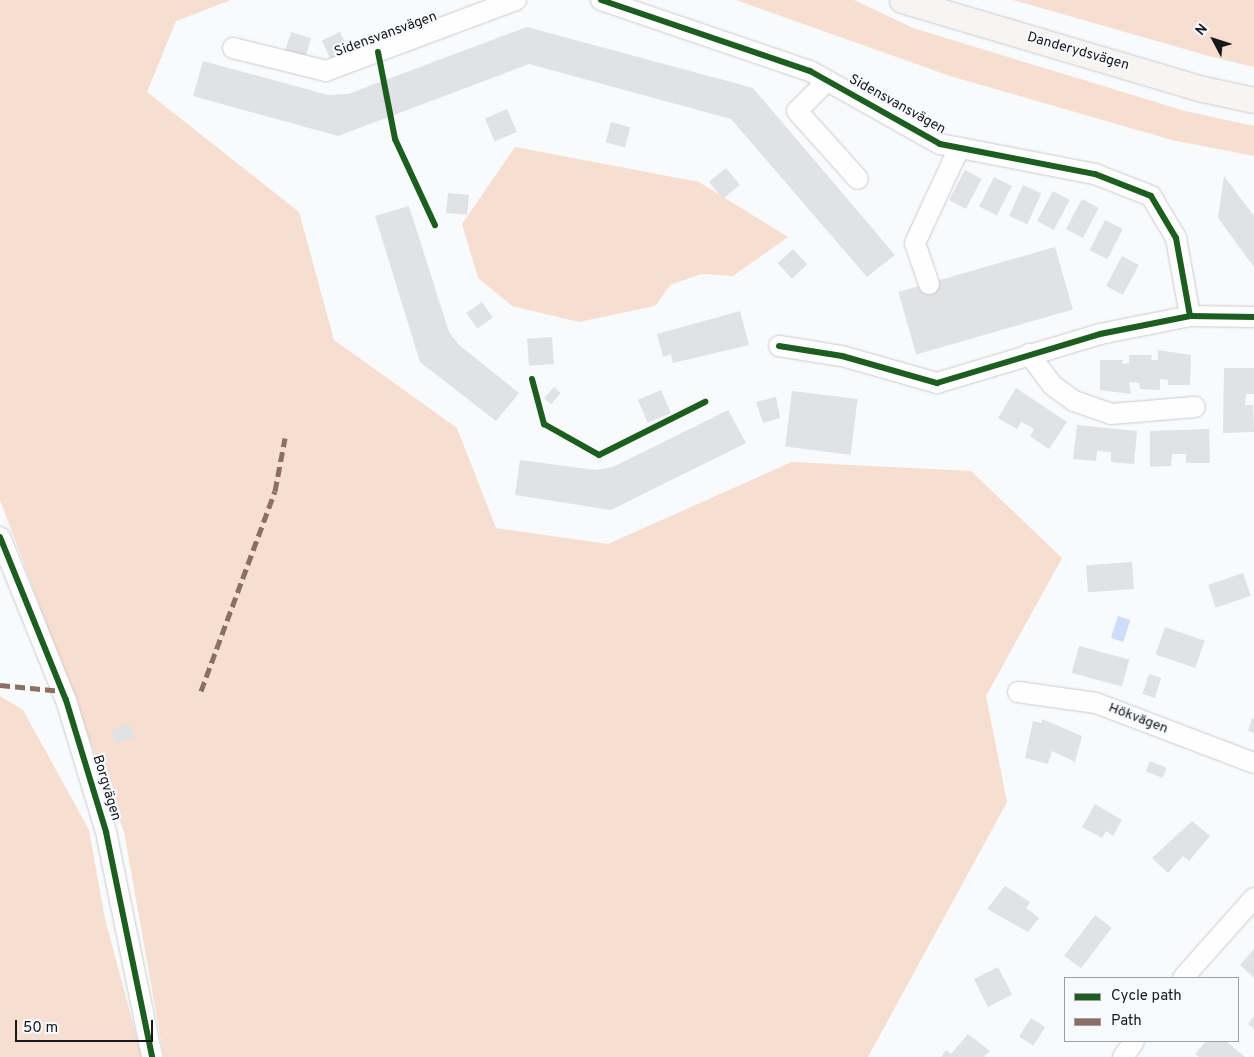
<!DOCTYPE html>
<meta charset="utf-8">
<style>
body{margin:0}
#map{position:relative;width:1254px;height:1057px;overflow:hidden;background:#f8fafc;font-family:Overpass,sans-serif}
div>[style]{position:absolute}
[style*='--x']{left:calc(var(--x)*1px);top:calc(var(--y)*1px);width:calc(var(--w)*1px);rotate:calc(var(--a)*1deg)}
.green>*{inset:0;background:#f6ded1}
.water>*{inset:0;background:#ceddf9;transform-origin:0 0}
.building>*{inset:0;background:#e0e2e5;transform-origin:0 0}
.roads{filter:drop-shadow(0 0 1px #caccce) drop-shadow(0 0 1px #caccce)}
.minor>*{height:20px;margin:-10px;padding:0 10px;transform-origin:10px;border-radius:10px;background:#fefeff}
.major>*{height:25px;margin:-12.5px;padding:0 12.5px;transform-origin:12.5px;border-radius:12.5px;background:#f8f4f2}
.quiet>*{height:5px;margin-top:-2.5px;transform-origin:0;background:repeating-linear-gradient(90deg,#8d6e63 0 10px,transparent 0 15px)}
.cycleway>*{height:6px;margin:-3px;padding:0 3px;transform-origin:3px;border-radius:3px;background:#1b5e20}
span{translate:-50% -50%;white-space:nowrap;text-align:center;line-height:1.15;-webkit-text-stroke:4.5px #f7f9fd;paint-order:stroke}
.street-label{font-size:14px;color:#17181c}
.legend{position:absolute;left:1064px;top:977px;width:175px;height:65px;box-sizing:border-box;background:#f7f9fd;border:1px solid #9d9fa3;margin:0;padding:6px 9px;list-style:none;font-size:15px;color:#17181c}
.legend li{display:flex;align-items:center;gap:10px;height:25px}
.legend b{width:25px;border:1px solid #9d9fa3}
.north{position:absolute;left:1189px;top:15px;width:50px;height:50px;-webkit-text-stroke:4px #f7f9fd;paint-order:stroke;rotate:310deg;font-size:14px;font-weight:700;line-height:20px;text-align:center;color:#17181c}
.north::after{content:'';display:block;margin:auto;width:18px;height:22px;background:#17181c;clip-path:polygon(50% 0,100% 100%,50% 72%,0 100%)}
.scale{position:absolute;left:15px;top:1020px;width:138px;height:22px;box-sizing:border-box;border:2px solid #17181c;border-top:0;padding-left:6px;font-size:15px;line-height:18px;white-space:nowrap;color:#17181c;-webkit-text-stroke:4px #f7f9fd;paint-order:stroke}
</style>
<div id="map">
<div class="green">
<i style="clip-path:polygon(0 0,231px 0,176px 21px,147px 92px,299px 212px,334px 340px,457px 428px,496px 528px,608px 544px,792px 462px,971px 471px,1062px 558px,986px 696px,1007px 802px,868px 1057px,164px 1057px,124px 832px,0 500px)"></i>
<i style="clip-path:polygon(736px 0,854px 0,913px 28px,1185px 111px,1254px 126px,1254px 156px,1172px 140px,950px 76px)"></i>
<i style="clip-path:polygon(1013px 0,1254px 0,1254px 67px,1209px 56px)"></i>
<i style="clip-path:polygon(515px 147px,699px 182px,788px 237px,733px 276px,701px 274px,670px 285px,655px 306px,579px 322px,512px 306px,478px 278px,462px 224px)"></i>
<i style="clip-path:polygon(0 696px,23px 710px,89px 830px,105px 919px,142px 1057px,0 1057px)"></i>
</div>
<div class="water">
<i style="left:1118px;top:616px;width:13px;height:23px;rotate:18deg"></i>
</div>
<div class="building">
<i style="clip-path:polygon(527px 27px,753px 88px,895px 255px,867px 277px,731px 119px,529px 64px,338px 136px,193px 96px,203px 61px,328px 95px,348px 94px)"></i>
<i style="left:291px;top:32px;width:21px;height:21px;rotate:17deg"></i>
<i style="left:340px;top:32px;width:21px;height:20px;rotate:65deg"></i>
<i style="left:507px;top:109px;width:25px;height:24px;rotate:67deg"></i>
<i style="left:611px;top:122px;width:20px;height:21px;rotate:15deg"></i>
<i style="left:726px;top:168px;width:22px;height:22px;rotate:51deg"></i>
<i style="left:965px;top:170px;width:19px;height:34px;rotate:28deg"></i>
<i style="clip-path:polygon(1224px 176px,1254px 216px,1254px 267px,1218px 218px)"></i>
<i style="left:994px;top:177px;width:20px;height:33px;rotate:27deg"></i>
<i style="left:1023px;top:185px;width:20px;height:34px;rotate:24deg"></i>
<i style="left:1053px;top:191px;width:19px;height:34px;rotate:28deg"></i>
<i style="left:448px;top:193px;width:21px;height:20px;rotate:5deg"></i>
<i style="left:1082px;top:199px;width:19px;height:34px;rotate:28deg"></i>
<i style="clip-path:polygon(409px 206px,449px 332px,459px 345px,519px 393px,496px 421px,420px 362px,375px 216px)"></i>
<i style="left:1105px;top:220px;width:20px;height:34px;rotate:27deg"></i>
<i style="left:1055px;top:247px;width:65px;height:163px;rotate:74deg"></i>
<i style="left:793px;top:249px;width:21px;height:21px;rotate:47deg"></i>
<i style="left:1122px;top:256px;width:19px;height:34px;rotate:28deg"></i>
<i style="left:482px;top:302px;width:19px;height:19px;rotate:55deg"></i>
<i style="clip-path:polygon(740px 311px,749px 345px,673px 363px,671px 354px,663px 357px,657px 334px)"></i>
<i style="left:552px;top:337px;width:27px;height:25px;rotate:86deg"></i>
<i style="clip-path:polygon(1158px 350px,1191px 355px,1190px 385px,1168px 385px,1168px 380px,1160px 379px,1160px 390px,1140px 389px,1139px 383px,1129px 382px,1131px 394px,1100px 390px,1100px 360px,1123px 360px,1122px 364px,1129px 363px,1129px 355px,1152px 355px,1151px 360px,1158px 360px)"></i>
<i style="clip-path:polygon(1224px 368px,1254px 368px,1254px 394px,1246px 394px,1245px 405px,1253px 405px,1254px 432px,1223px 433px)"></i>
<i style="left:554px;top:387px;width:9px;height:15px;rotate:41deg"></i>
<i style="clip-path:polygon(1016px 388px,1067px 422px,1049px 449px,1030px 436px,1034px 429px,1027px 425px,1021px 422px,1017px 429px,998px 418px)"></i>
<i style="left:661px;top:390px;width:25px;height:25px;rotate:67deg"></i>
<i style="left:792px;top:391px;width:66px;height:56px;rotate:7deg"></i>
<i style="clip-path:polygon(776px 397px,780px 418px,763px 423px,756px 402px)"></i>
<i style="clip-path:polygon(728px 410px,746px 443px,611px 510px,515px 495px,520px 460px,595px 470px,613px 467px)"></i>
<i style="clip-path:polygon(1077px 425px,1137px 431px,1134px 464px,1111px 462px,1111px 452px,1097px 451px,1096px 461px,1073px 459px)"></i>
<i style="clip-path:polygon(1209px 429px,1210px 463px,1186px 463px,1186px 454px,1172px 454px,1171px 466px,1150px 467px,1150px 431px)"></i>
<i style="left:1132px;top:562px;width:27px;height:46px;rotate:86deg"></i>
<i style="left:1243px;top:573px;width:24px;height:37px;rotate:71deg"></i>
<i style="left:1165px;top:627px;width:42px;height:29px;rotate:19deg"></i>
<i style="left:1079px;top:646px;width:52px;height:28px;rotate:15deg"></i>
<i style="left:1149px;top:674px;width:13px;height:21px;rotate:18deg"></i>
<i style="clip-path:polygon(1252px 718px,1254px 719px,1254px 733px,1248px 731px)"></i>
<i style="clip-path:polygon(1042px 719px,1082px 736px,1075px 762px,1052px 751px,1048px 764px,1025px 758px,1033px 721px,1041px 723px)"></i>
<i style="left:130px;top:724px;width:14px;height:19px;rotate:73deg"></i>
<i style="left:1150px;top:761px;width:18px;height:11px;rotate:22deg"></i>
<i style="clip-path:polygon(1095px 804px,1122px 820px,1113px 836px,1106px 831px,1102px 838px,1082px 827px)"></i>
<i style="clip-path:polygon(1192px 821px,1210px 836px,1189px 861px,1183px 856px,1168px 873px,1152px 858px)"></i>
<i style="clip-path:polygon(1005px 886px,1030px 902px,1026px 908px,1039px 918px,1028px 932px,987px 909px)"></i>
<i style="left:1095px;top:915px;width:21px;height:51px;rotate:37deg"></i>
<i style="clip-path:polygon(1254px 949px,1254px 978px,1240px 965px)"></i>
<i style="left:998px;top:967px;width:31px;height:27px;rotate:63deg"></i>
<i style="clip-path:polygon(1254px 1016px,1254px 1029px,1248px 1024px)"></i>
<i style="left:1031px;top:1018px;width:17px;height:22px;rotate:33deg"></i>
<i style="clip-path:polygon(968px 1034px,990px 1051px,984px 1057px,941px 1057px,946px 1050px,951px 1054px)"></i>
<i style="clip-path:polygon(1206px 1041px,1226px 1041px,1245px 1057px,1199px 1057px,1195px 1054px)"></i>
</div>
<div class="roads">
<div class="minor">
<i style="--x:601;--y:0;--w:221;--a:18.8"></i>
<i style="--x:810;--y:71;--w:149;--a:29.3"></i>
<i style="--x:940;--y:144;--w:158;--a:11"></i>
<i style="--x:1095;--y:174;--w:60;--a:21.4"></i>
<i style="--x:1151;--y:196;--w:49;--a:59.2"></i>
<i style="--x:1176;--y:238;--w:79;--a:79.8"></i>
<i style="--x:233;--y:48;--w:96;--a:13.9"></i>
<i style="--x:326;--y:71;--w:203;--a:-20.5"></i>
<i style="--x:827;--y:81;--w:42;--a:135"></i>
<i style="--x:797;--y:111;--w:91;--a:48.1"></i>
<i style="--x:929;--y:284;--w:43;--a:-108.9"></i>
<i style="--x:915;--y:243;--w:105;--a:-65.1"></i>
<i style="--x:779;--y:346;--w:64;--a:9"></i>
<i style="--x:842;--y:356;--w:99;--a:15.9"></i>
<i style="--x:937;--y:383;--w:170;--a:-16.7"></i>
<i style="--x:1100;--y:334;--w:92;--a:-11.3"></i>
<i style="--x:1190;--y:316;--w:64;--a:0.9"></i>
<i style="--x:1029;--y:354;--w:39;--a:53"></i>
<i style="--x:1052;--y:385;--w:27;--a:36"></i>
<i style="--x:1074;--y:401;--w:39;--a:19"></i>
<i style="--x:1111;--y:414;--w:84;--a:-4.8"></i>
<i style="--x:0;--y:537;--w:176;--a:68"></i>
<i style="--x:66;--y:700;--w:138;--a:73.1"></i>
<i style="--x:106;--y:832;--w:230;--a:78.4"></i>
<i style="--x:1018;--y:692;--w:79;--a:8"></i>
<i style="--x:1096;--y:703;--w:169;--a:20.8"></i>
<i style="--x:1183;--y:978;--w:107;--a:-48.4"></i>
<i style="--x:1123;--y:1057;--w:19;--a:-55"></i>
</div>
<div class="major">
<i style="--x:902;--y:0;--w:314;--a:16.5"></i>
<i style="--x:1203;--y:89;--w:52;--a:12.2"></i>
</div>
</div>
<div class="quiet">
<i style="--x:0;--y:685;--w:62;--a:5.5"></i>
<i style="--x:201;--y:691;--w:213;--a:-69.7"></i>
<i style="--x:275;--y:491;--w:54;--a:-79.3"></i>
</div>
<div class="cycleway">
<i style="--x:601;--y:0;--w:221;--a:18.8"></i>
<i style="--x:810;--y:71;--w:149;--a:29.3"></i>
<i style="--x:940;--y:144;--w:158;--a:11"></i>
<i style="--x:1095;--y:174;--w:60;--a:21.4"></i>
<i style="--x:1151;--y:196;--w:49;--a:59.2"></i>
<i style="--x:1176;--y:238;--w:79;--a:79.8"></i>
<i style="--x:378;--y:52;--w:89;--a:78.9"></i>
<i style="--x:395;--y:139;--w:95;--a:65.1"></i>
<i style="--x:779;--y:346;--w:64;--a:9"></i>
<i style="--x:842;--y:356;--w:99;--a:15.9"></i>
<i style="--x:937;--y:383;--w:170;--a:-16.7"></i>
<i style="--x:1100;--y:334;--w:92;--a:-11.3"></i>
<i style="--x:1190;--y:316;--w:64;--a:0.9"></i>
<i style="--x:532;--y:379;--w:47;--a:75.1"></i>
<i style="--x:544;--y:424;--w:63;--a:29.4"></i>
<i style="--x:599;--y:455;--w:119;--a:-26.6"></i>
<i style="--x:0;--y:537;--w:176;--a:68"></i>
<i style="--x:66;--y:700;--w:138;--a:73.1"></i>
<i style="--x:106;--y:832;--w:230;--a:78.4"></i>
</div>
<div class="street-label">
<span style="left:386px;top:35px;rotate:-20deg">Sidensvansvägen</span>
<span style="left:1078px;top:52px;rotate:16deg">Danderydsvägen</span>
<span style="left:897px;top:105px;rotate:29deg">Sidensvansvägen</span>
<span style="left:1138px;top:719px;rotate:21deg">Hökvägen</span>
<span style="left:106px;top:788px;rotate:73deg">Borgvägen</span>
</div>
<ul class="legend">
<li><b style="height:6px;background:#1b5e20"></b>Cycle path</li>
<li><b style="height:6px;background:#8d6e63"></b>Path</li>
</ul>
<div class="north">N</div>
<div class="scale">50 m</div>
</div>
